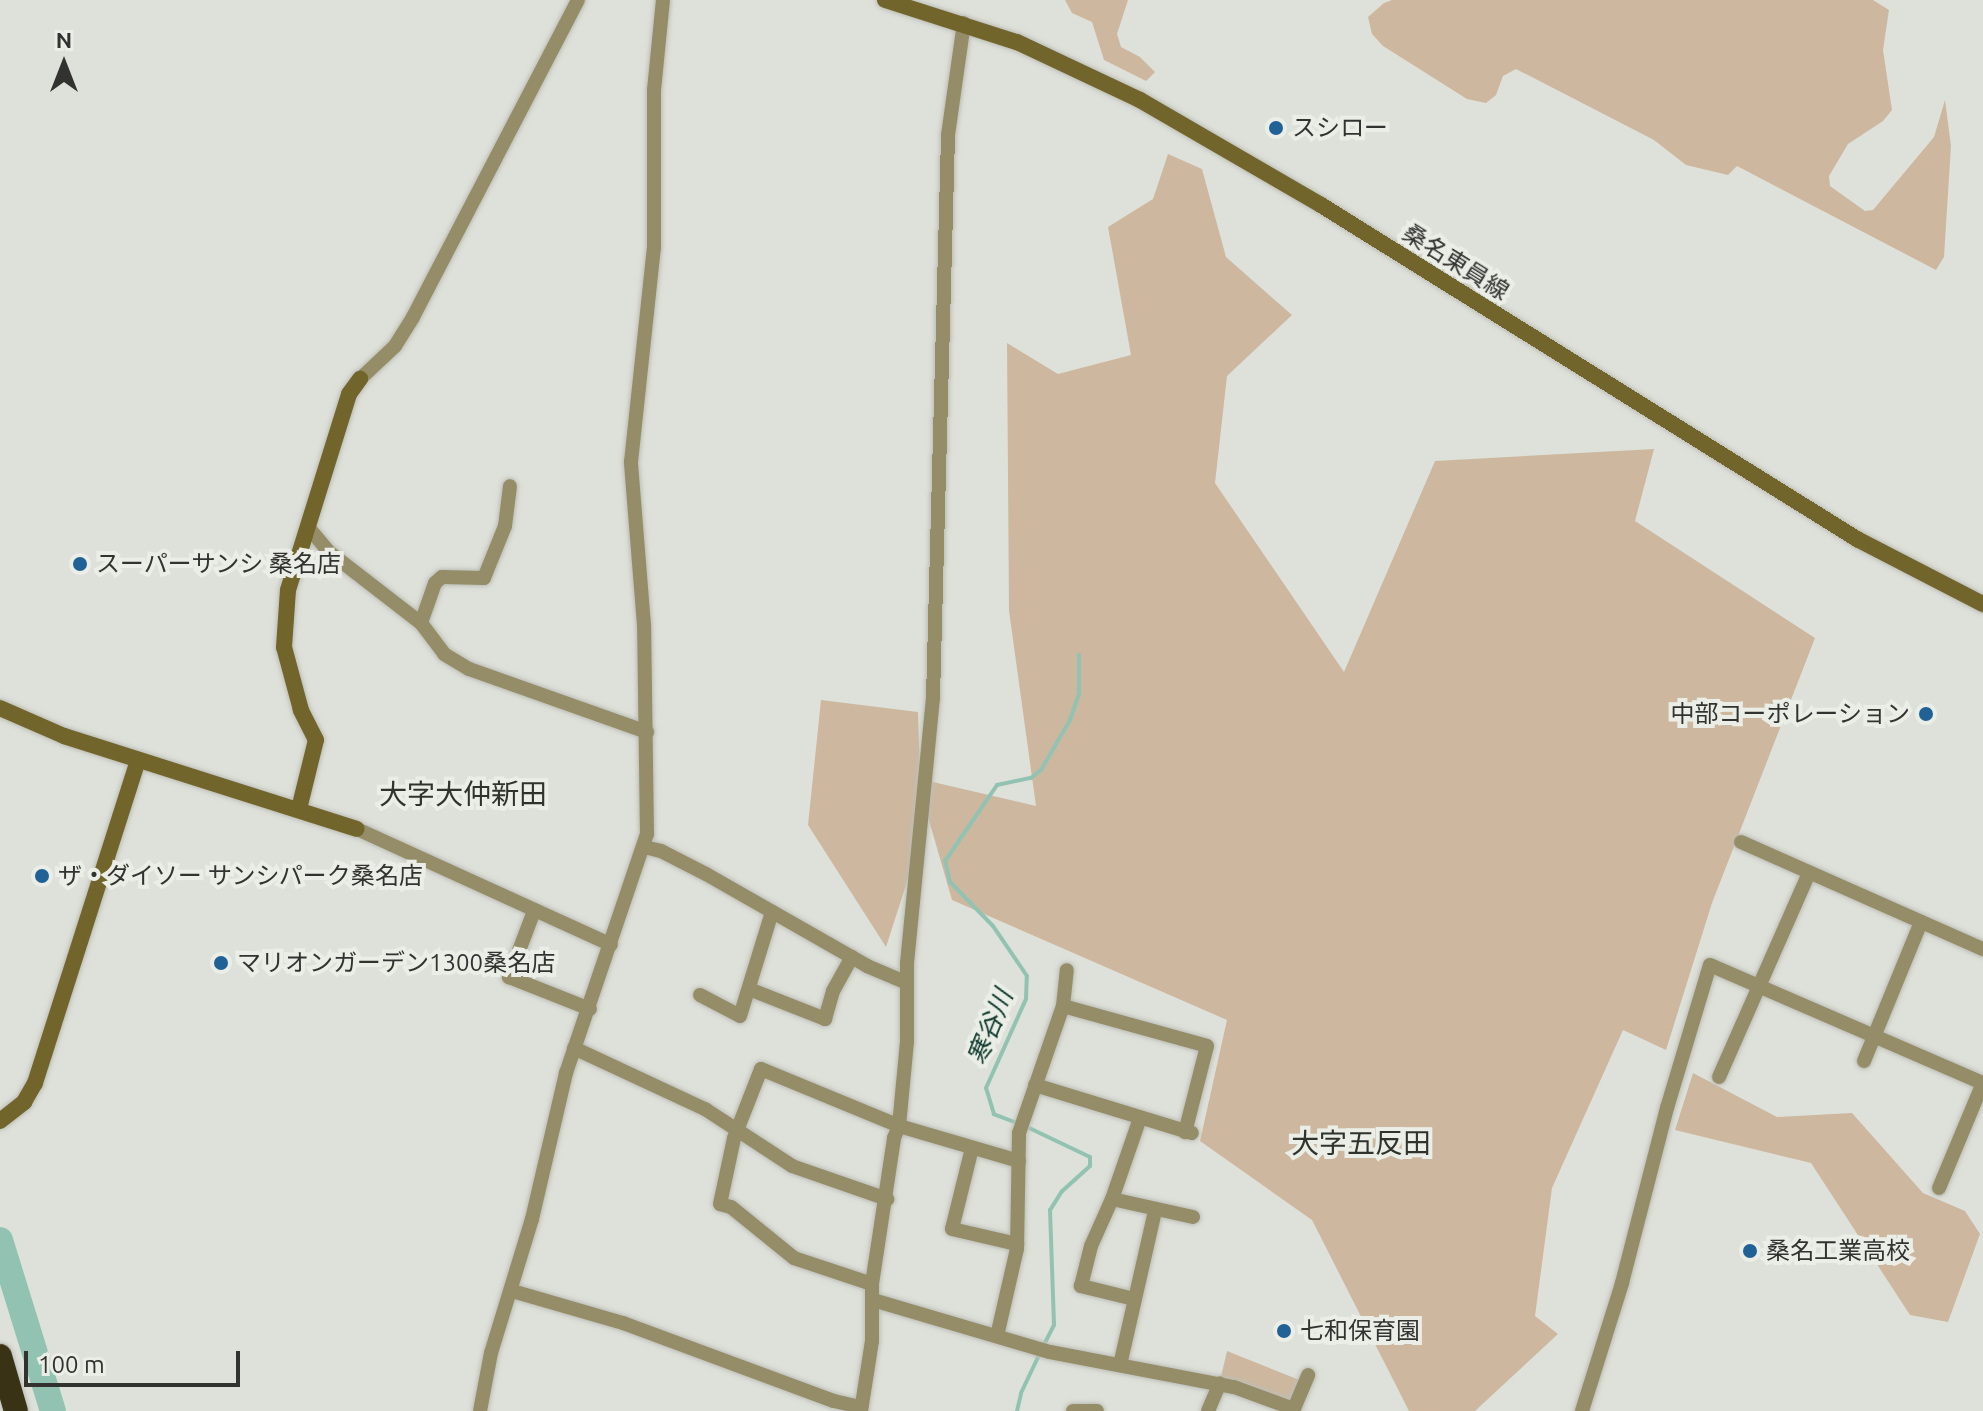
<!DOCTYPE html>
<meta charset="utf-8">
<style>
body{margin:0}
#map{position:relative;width:1983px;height:1411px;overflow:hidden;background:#dee1d9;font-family:Ubuntu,"Noto Sans JP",sans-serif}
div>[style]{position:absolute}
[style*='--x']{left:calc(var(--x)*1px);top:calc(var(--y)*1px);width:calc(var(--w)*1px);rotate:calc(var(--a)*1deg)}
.green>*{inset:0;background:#cdb89f}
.stream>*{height:4px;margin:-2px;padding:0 2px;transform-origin:2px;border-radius:2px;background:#92c3b2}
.river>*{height:26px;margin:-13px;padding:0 13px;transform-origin:13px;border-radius:13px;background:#92c3b2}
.roads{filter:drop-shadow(0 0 2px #bcbeb7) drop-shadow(0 0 2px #bcbeb7)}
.street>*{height:14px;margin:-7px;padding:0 7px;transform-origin:7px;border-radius:7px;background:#958d68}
.secondary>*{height:16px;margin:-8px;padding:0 8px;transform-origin:8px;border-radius:8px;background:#72652b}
.highway>*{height:24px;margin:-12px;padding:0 12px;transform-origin:12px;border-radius:12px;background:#393215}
.dots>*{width:22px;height:22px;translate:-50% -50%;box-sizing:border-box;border:4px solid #ebeee6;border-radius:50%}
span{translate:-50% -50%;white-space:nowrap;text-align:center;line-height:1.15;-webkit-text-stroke:8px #ebeee6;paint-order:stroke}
.poi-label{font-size:24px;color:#323330}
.left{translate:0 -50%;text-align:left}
.right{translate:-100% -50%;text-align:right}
.street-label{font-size:24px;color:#323330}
.water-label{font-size:26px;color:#0d392d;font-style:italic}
.quarter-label{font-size:28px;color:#30322c}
.north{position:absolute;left:24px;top:24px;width:80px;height:80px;-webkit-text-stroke:6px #ebeee6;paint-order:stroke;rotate:0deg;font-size:22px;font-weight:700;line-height:32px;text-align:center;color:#323330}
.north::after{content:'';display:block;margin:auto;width:28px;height:36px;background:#323330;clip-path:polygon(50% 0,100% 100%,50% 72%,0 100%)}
.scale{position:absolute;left:24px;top:1351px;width:216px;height:36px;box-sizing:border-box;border:4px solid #323330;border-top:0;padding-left:10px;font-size:24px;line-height:28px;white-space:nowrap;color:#323330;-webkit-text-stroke:6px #ebeee6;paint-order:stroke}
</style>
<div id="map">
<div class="green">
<i style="clip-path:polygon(1065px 0,1128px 0,1117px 34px,1121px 47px,1140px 57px,1155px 72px,1146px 81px,1104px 60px,1092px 22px,1072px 13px)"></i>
<i style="clip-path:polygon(1392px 0,1873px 0,1889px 10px,1883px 50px,1892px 110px,1883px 121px,1848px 144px,1829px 176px,1830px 186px,1865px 211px,1873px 210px,1934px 137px,1945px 100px,1951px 146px,1944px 257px,1936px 270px,1737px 166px,1728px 175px,1686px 165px,1654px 140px,1516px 69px,1503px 76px,1496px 95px,1486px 103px,1467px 99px,1383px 46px,1372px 34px,1368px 17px,1384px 3px)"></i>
<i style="clip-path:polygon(1168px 154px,1202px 169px,1226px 257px,1292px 315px,1227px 376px,1215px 483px,1344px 672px,1435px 461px,1654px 449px,1635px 521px,1815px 638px,1712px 903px,1666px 1050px,1623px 1030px,1552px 1188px,1535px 1316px,1558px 1334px,1475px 1411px,1409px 1411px,1312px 1220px,1200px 1141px,1227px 1020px,952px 900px,928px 817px,886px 947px,808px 825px,821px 700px,918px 712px,920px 779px,1036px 806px,1009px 611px,1007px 343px,1058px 374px,1131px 355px,1108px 227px,1153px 199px)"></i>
<i style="clip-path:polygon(1693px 1073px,1777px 1117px,1852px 1113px,1923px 1193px,1965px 1211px,1980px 1234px,1948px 1322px,1910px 1315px,1811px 1163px,1675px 1130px)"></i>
<i style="clip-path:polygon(1227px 1351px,1302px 1381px,1292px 1406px,1220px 1381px)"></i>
</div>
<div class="stream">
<i style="--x:1017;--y:1123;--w:25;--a:-159"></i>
<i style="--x:994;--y:1114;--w:27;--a:-107"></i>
<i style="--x:986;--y:1088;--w:98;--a:-65.8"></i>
<i style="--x:1026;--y:999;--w:23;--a:-88"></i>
<i style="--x:1027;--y:976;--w:60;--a:-124.2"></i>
<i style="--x:993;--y:926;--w:62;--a:-134.3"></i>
<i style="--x:950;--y:882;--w:22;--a:-103"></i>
<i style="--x:945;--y:861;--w:92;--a:-55.6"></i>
<i style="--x:997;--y:785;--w:35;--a:-12"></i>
<i style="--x:1031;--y:778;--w:13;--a:-39"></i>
<i style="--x:1041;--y:770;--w:58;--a:-59.9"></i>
<i style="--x:1070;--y:720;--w:28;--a:-71"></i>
<i style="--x:1079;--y:694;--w:39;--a:-90"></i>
<i style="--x:1025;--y:1126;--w:72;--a:25.5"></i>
<i style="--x:1090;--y:1157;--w:9;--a:90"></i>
<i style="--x:1090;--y:1166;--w:38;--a:138"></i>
<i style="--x:1062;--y:1191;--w:22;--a:122"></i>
<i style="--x:1050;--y:1210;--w:115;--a:88"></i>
<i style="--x:1054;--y:1325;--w:22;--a:117"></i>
<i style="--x:1017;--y:1411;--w:18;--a:-77"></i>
<i style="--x:1021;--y:1393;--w:44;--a:-64.6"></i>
</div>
<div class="river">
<i style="--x:0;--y:1240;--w:179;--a:72.8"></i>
</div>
<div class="roads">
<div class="street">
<i style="--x:360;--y:379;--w:48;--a:-43.3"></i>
<i style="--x:395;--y:346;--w:34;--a:-58"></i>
<i style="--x:413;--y:317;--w:357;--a:-62.5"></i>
<i style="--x:308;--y:527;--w:33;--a:50"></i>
<i style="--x:329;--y:552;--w:116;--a:37.7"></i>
<i style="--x:421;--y:623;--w:39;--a:53"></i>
<i style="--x:444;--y:654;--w:29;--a:31"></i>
<i style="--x:469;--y:669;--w:189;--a:19.5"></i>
<i style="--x:421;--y:623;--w:42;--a:-70.7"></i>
<i style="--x:435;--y:583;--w:9;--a:-41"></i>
<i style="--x:442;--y:577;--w:42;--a:1.4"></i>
<i style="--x:484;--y:578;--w:56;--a:-68"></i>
<i style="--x:505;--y:526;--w:40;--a:-82.9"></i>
<i style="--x:357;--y:829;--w:279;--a:24.5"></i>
<i style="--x:1741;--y:842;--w:265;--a:23.9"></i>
<i style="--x:644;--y:847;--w:17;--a:13"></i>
<i style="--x:661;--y:851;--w:51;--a:27.1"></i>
<i style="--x:706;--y:874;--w:185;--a:29.7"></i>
<i style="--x:867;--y:966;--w:43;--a:23"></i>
<i style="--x:534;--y:911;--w:71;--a:110.7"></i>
<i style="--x:509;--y:977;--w:87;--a:21.6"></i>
<i style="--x:749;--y:989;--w:82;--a:21.5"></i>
<i style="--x:825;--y:1019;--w:29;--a:-74"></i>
<i style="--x:833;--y:991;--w:39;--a:-61"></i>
<i style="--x:700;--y:995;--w:45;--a:27.7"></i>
<i style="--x:740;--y:1016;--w:109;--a:-72.9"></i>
<i style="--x:1063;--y:1006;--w:149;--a:15.5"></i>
<i style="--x:1207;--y:1046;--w:89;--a:104.3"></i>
<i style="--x:574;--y:1048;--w:145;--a:25"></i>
<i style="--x:705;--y:1109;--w:104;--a:33.2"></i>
<i style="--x:792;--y:1166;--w:101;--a:19.2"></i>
<i style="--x:1864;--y:1061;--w:150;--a:-67.7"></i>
<i style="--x:1719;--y:1077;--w:223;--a:-66.2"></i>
<i style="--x:1035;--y:1085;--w:164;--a:17"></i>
<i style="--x:972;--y:1148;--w:83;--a:103.9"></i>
<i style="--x:952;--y:1229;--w:67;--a:13"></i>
<i style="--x:1939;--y:1188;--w:114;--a:-67.3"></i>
<i style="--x:1112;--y:1199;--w:83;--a:12.5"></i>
<i style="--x:872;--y:1284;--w:82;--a:-161.6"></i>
<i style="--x:794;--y:1258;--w:81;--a:-141"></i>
<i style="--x:731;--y:1207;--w:11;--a:-165"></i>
<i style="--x:720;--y:1204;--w:67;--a:-78"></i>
<i style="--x:734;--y:1138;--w:74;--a:-68.6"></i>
<i style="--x:761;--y:1069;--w:149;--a:22.4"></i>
<i style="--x:899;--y:1126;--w:125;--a:16.3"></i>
<i style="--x:512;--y:1291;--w:116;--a:16.1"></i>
<i style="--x:623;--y:1323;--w:225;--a:20.3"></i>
<i style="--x:834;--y:1401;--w:28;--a:13"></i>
<i style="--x:1134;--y:1299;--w:55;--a:-166.2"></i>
<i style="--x:1081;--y:1286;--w:41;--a:-76"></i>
<i style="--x:1091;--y:1246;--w:51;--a:-65.9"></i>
<i style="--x:1112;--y:1199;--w:86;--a:-70.9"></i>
<i style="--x:873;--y:1300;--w:184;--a:16.4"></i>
<i style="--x:1050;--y:1352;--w:187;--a:10.8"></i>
<i style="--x:1234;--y:1387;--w:64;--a:20.1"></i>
<i style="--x:997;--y:1336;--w:89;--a:-77.1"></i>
<i style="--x:1017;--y:1249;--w:116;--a:-89"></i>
<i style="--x:1019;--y:1133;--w:134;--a:-70.9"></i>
<i style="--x:1063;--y:1006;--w:36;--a:-84"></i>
<i style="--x:1120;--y:1365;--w:158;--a:-77.2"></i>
<i style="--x:480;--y:1411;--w:59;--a:-79.3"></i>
<i style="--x:491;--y:1353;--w:140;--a:-73"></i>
<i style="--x:532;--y:1219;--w:150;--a:-76.9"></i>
<i style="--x:566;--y:1073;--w:252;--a:-71.3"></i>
<i style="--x:647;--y:834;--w:209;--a:-90.8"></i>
<i style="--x:644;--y:625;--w:164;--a:-94.6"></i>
<i style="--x:631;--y:462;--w:215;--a:-83.9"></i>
<i style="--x:654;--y:248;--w:158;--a:-90"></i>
<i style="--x:654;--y:90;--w:90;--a:-84.3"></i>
<i style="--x:861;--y:1411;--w:71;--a:-81.1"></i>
<i style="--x:872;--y:1341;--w:57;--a:-90"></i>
<i style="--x:872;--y:1284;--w:148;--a:-81.4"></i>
<i style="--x:894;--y:1138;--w:13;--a:-67"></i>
<i style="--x:899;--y:1126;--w:84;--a:-84.6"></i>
<i style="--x:907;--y:1042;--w:79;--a:-90"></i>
<i style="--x:907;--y:963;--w:266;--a:-84.4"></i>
<i style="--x:933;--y:698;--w:563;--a:-88.47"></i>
<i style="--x:948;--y:135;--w:113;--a:-81.9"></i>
<i style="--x:1073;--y:1411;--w:24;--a:0"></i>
<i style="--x:1208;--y:1411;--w:30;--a:-67"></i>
<i style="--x:1293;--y:1411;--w:39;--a:-67"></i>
<i style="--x:1582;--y:1411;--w:134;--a:-72.6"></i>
<i style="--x:1622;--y:1283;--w:181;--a:-75.6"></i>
<i style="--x:1667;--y:1108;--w:149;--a:-73.3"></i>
<i style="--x:1710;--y:965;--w:297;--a:23.4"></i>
</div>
<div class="secondary">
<i style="--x:885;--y:0;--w:139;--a:17.7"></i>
<i style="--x:1017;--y:42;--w:136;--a:25.2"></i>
<i style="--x:1140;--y:100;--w:209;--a:30.1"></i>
<i style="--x:1321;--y:205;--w:632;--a:31.93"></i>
<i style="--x:1857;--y:539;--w:142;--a:27.3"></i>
<i style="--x:0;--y:708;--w:70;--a:23.6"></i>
<i style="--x:64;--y:736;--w:307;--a:17.6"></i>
<i style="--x:299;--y:809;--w:71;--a:-76.2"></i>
<i style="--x:316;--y:740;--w:34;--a:-117"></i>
<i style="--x:301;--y:710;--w:65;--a:-105.1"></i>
<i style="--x:284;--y:647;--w:57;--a:-86"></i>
<i style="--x:288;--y:590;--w:205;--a:-72.7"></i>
<i style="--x:349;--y:394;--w:19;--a:-54"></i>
<i style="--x:0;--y:1121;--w:31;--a:-38"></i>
<i style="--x:24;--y:1102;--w:22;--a:-60"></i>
<i style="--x:35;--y:1083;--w:339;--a:-72.3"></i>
</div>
<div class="highway">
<i style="--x:0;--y:1356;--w:57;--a:73.8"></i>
</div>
</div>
<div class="dots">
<i style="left:1276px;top:128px;background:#206196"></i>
<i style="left:80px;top:564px;background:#206196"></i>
<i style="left:1926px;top:714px;background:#206196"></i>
<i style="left:42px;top:876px;background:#206196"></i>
<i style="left:221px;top:963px;background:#206196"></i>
<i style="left:1750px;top:1251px;background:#206196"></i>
<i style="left:1284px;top:1331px;background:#206196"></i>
</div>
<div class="poi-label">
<span class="left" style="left:1292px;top:128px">スシロー</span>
<span class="left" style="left:96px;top:564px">スーパーサンシ 桑名店</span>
<span class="right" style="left:1910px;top:714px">中部コーポレーション</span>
<span class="left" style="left:58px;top:876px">ザ・ダイソー サンシパーク桑名店</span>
<span class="left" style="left:237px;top:963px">マリオンガーデン1300桑名店</span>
<span class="left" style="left:1766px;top:1251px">桑名工業高校</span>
<span class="left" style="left:1300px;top:1331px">七和保育園</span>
</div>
<div class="street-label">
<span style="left:1456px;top:262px;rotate:32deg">桑名東員線</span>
</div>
<div class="water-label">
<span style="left:990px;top:1027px;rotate:-68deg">寒谷川</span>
</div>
<div class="quarter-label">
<span style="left:463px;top:794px">大字大仲新田</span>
<span style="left:1361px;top:1143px">大字五反田</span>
</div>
<div class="north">N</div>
<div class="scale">100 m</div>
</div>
